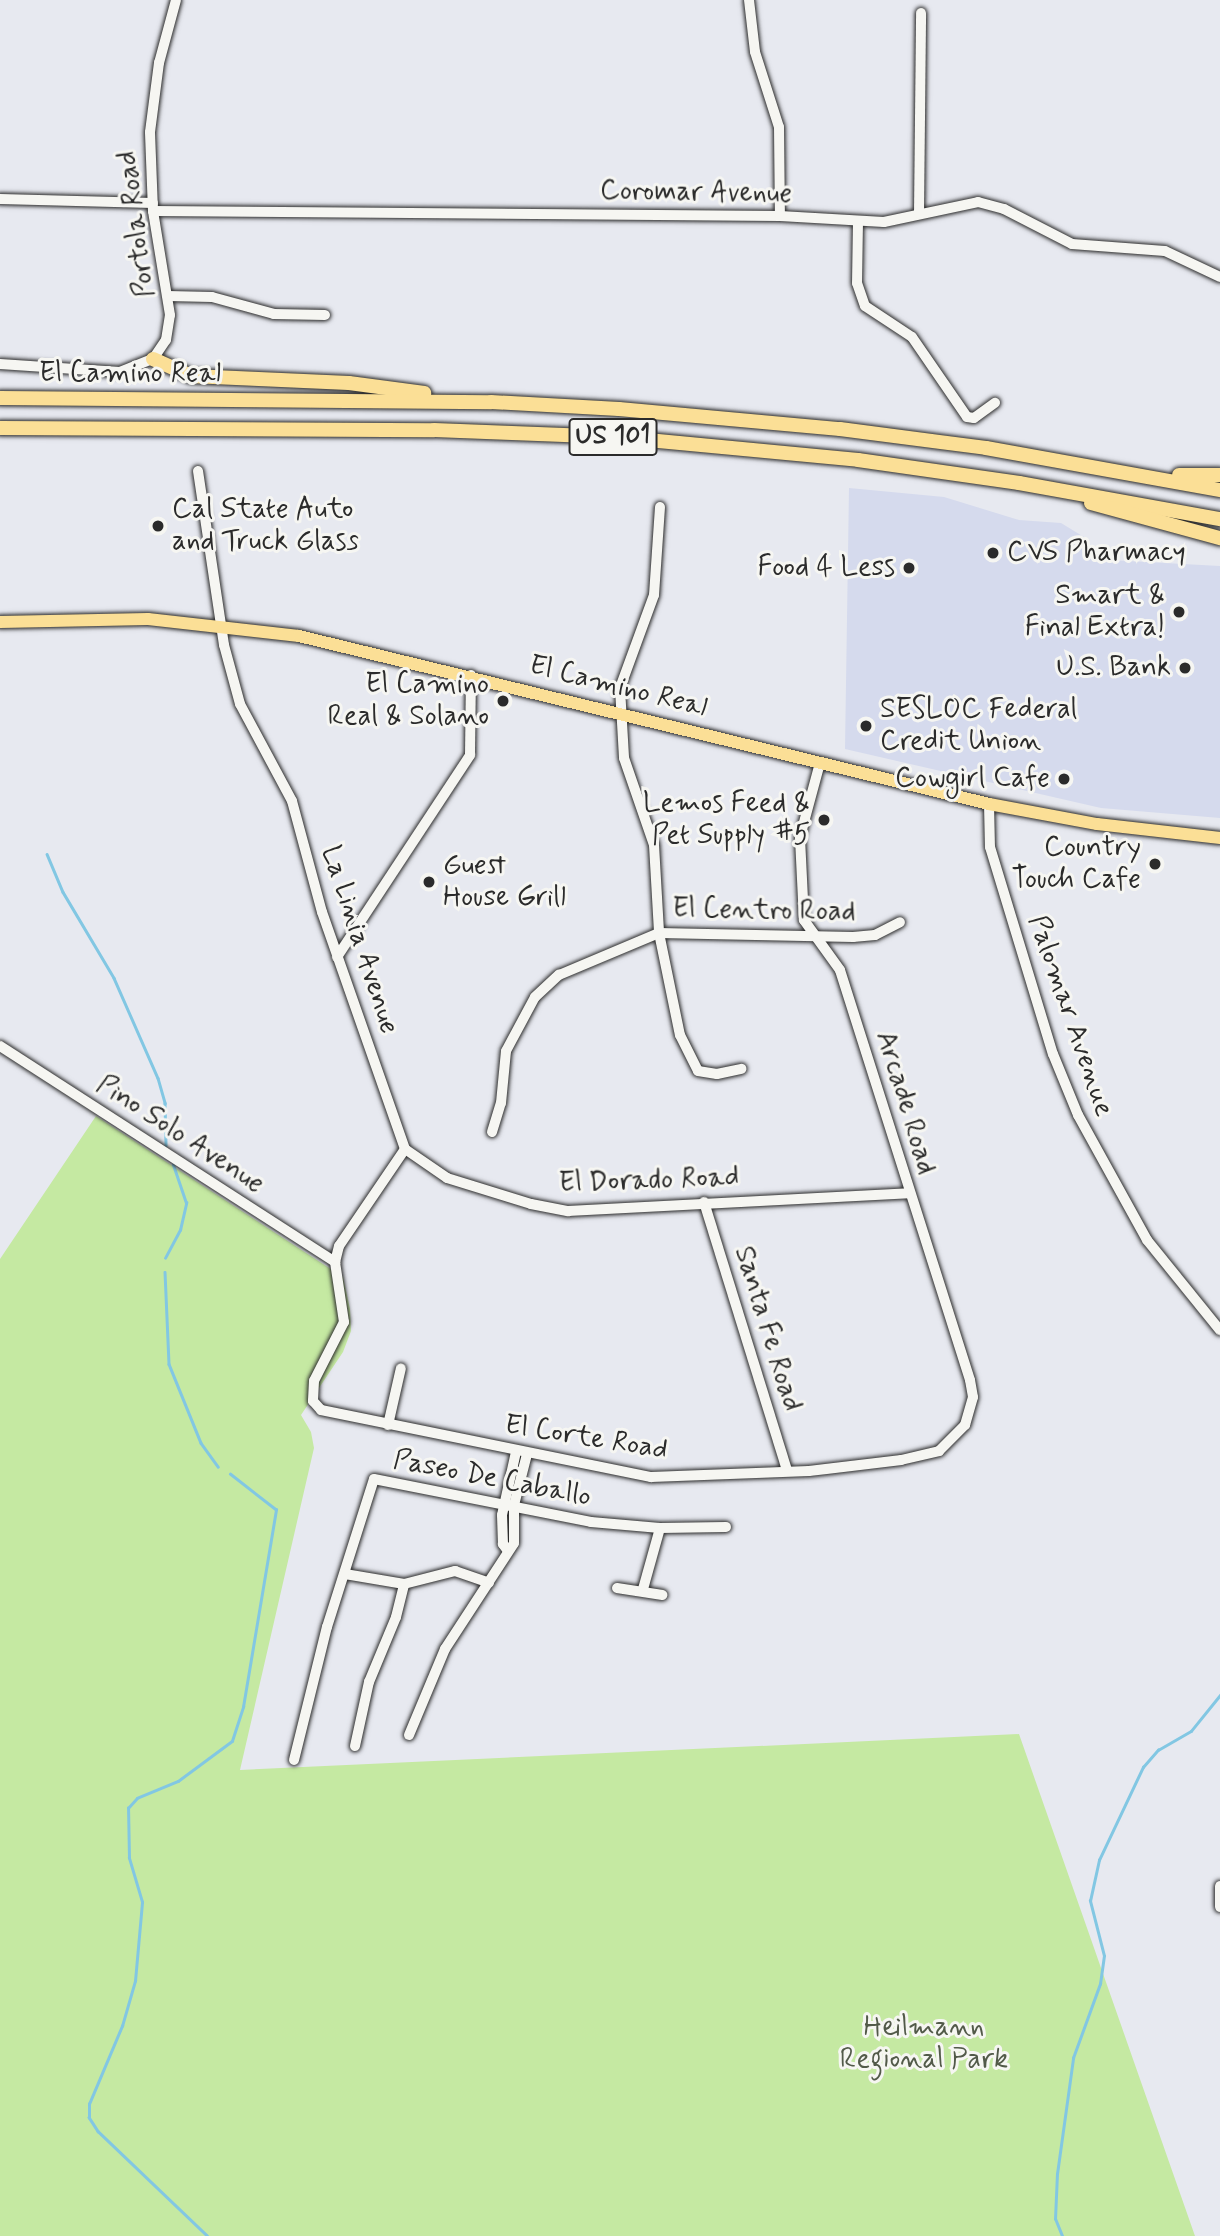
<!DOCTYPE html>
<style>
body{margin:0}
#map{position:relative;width:1220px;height:2236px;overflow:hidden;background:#e7e9f0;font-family:Mynerve,sans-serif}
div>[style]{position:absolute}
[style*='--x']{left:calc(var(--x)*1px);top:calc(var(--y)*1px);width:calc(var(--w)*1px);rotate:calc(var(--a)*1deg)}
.built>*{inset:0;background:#d5daed}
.green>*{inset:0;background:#c5e9a2}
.stream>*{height:2.5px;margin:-1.25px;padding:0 1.25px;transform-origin:1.25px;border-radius:1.25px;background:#82c7e3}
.roads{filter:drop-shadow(0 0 2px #2b2b2b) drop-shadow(0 0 2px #2b2b2b)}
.minor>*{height:10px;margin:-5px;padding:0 5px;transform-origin:5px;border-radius:5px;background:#f6f6f2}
.major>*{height:12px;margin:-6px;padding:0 6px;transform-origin:6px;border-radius:6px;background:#fbdf96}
.highway>*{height:14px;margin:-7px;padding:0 7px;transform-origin:7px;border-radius:7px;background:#fbdf96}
.dots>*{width:19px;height:19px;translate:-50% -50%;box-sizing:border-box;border:4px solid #f6f6f2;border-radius:50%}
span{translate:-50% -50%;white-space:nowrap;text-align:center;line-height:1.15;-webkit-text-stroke:6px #f6f6f2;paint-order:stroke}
.shield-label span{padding:2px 5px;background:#f6f6f2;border:2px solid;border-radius:5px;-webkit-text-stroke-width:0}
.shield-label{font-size:26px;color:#2b2b2b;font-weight:700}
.street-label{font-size:28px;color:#2b2b2b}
.poi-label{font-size:28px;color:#2b2b2b}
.left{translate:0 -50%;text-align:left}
.right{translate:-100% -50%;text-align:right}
.park-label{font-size:28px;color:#525a49}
</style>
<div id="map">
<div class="built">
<i style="clip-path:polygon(849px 488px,944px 497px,1019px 520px,1061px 523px,1084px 537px,1091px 559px,1220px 566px,1220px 818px,1101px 808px,845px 749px)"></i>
</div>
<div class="green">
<i style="clip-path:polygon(96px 1116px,343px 1277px,350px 1309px,351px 1331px,343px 1352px,301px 1415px,311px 1432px,314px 1448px,240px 1770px,1019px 1734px,1195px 2236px,0 2236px,0 1259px)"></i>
</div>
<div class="stream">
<i style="--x:47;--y:854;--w:41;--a:67.2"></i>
<i style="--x:63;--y:892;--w:100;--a:59.3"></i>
<i style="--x:114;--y:978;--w:109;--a:66.3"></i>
<i style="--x:158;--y:1078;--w:26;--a:74"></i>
<i style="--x:165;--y:1103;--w:42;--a:88.6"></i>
<i style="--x:165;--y:1258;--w:32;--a:-62"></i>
<i style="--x:180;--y:1230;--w:28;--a:-77"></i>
<i style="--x:186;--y:1203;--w:40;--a:-108.9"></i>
<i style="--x:165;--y:1272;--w:92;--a:87.5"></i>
<i style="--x:169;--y:1364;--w:85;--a:67.9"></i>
<i style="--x:201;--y:1443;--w:29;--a:54"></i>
<i style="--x:207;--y:2236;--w:151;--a:-136.3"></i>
<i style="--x:98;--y:2132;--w:17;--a:-123"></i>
<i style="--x:89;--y:2118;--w:14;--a:-90"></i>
<i style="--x:89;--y:2104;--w:85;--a:-67.1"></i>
<i style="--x:122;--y:2026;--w:47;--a:-73.9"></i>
<i style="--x:135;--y:1981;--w:79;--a:-84.9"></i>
<i style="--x:142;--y:1902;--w:46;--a:-106.5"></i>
<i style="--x:129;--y:1858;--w:50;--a:-91.1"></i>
<i style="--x:128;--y:1808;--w:13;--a:-48"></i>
<i style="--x:137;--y:1798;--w:44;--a:-22.5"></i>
<i style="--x:178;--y:1781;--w:67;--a:-36.5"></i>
<i style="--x:232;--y:1741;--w:36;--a:-72"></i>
<i style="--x:243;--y:1707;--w:200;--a:-80.5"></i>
<i style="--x:276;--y:1510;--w:58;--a:-142"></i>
<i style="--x:1062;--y:2236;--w:18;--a:-112"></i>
<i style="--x:1055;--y:2219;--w:45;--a:-87.5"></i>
<i style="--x:1057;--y:2174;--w:117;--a:-82.1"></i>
<i style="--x:1073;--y:2058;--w:79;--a:-70"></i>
<i style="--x:1100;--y:1984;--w:28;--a:-82"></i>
<i style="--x:1104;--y:1956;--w:57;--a:-104.3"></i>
<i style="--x:1090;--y:1901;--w:42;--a:-77.6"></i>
<i style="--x:1099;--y:1860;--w:103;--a:-64.7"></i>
<i style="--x:1143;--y:1767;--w:23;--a:-49"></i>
<i style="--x:1158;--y:1750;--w:38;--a:-30"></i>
<i style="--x:1191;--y:1731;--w:46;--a:-51.1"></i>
</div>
<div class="roads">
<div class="minor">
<i style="--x:749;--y:0;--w:52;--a:83.4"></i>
<i style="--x:755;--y:52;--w:79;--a:72.3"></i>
<i style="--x:779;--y:127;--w:89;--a:89.4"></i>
<i style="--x:0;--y:199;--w:153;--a:1.5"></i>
<i style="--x:153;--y:211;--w:627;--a:0.46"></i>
<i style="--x:780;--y:216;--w:104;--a:3.3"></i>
<i style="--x:884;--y:222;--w:96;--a:-12"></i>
<i style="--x:978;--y:202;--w:27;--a:15"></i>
<i style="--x:1004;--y:209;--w:76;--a:27.2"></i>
<i style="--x:1072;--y:244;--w:93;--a:4.3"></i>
<i style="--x:1165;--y:251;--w:61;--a:25.3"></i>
<i style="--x:919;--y:213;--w:200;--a:-89.4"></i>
<i style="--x:858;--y:221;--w:62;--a:90.9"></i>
<i style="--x:857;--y:283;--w:24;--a:71"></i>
<i style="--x:865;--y:306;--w:56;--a:33.4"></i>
<i style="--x:912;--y:337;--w:97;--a:55.5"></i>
<i style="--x:967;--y:417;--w:7;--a:8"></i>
<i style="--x:974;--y:418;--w:26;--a:-36"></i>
<i style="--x:168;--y:296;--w:44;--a:1.3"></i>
<i style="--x:212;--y:297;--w:64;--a:15.3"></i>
<i style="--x:274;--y:314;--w:51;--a:1.1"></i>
<i style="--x:0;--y:364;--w:120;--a:3.8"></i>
<i style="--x:120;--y:372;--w:35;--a:-22"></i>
<i style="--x:153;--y:359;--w:23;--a:-56"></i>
<i style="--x:166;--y:340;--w:25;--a:-81"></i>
<i style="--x:170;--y:315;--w:105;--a:-99.3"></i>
<i style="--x:153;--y:211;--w:79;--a:-92.2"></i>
<i style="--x:150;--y:132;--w:70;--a:-82.6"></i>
<i style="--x:159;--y:63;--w:65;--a:-74.9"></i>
<i style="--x:198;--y:471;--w:176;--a:81.5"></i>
<i style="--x:224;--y:645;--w:61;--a:74.8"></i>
<i style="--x:240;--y:704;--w:110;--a:61.8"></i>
<i style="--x:292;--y:801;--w:115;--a:74.9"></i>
<i style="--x:322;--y:912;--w:251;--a:70.7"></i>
<i style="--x:405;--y:1149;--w:117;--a:124.2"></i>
<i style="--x:339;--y:1246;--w:16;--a:104"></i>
<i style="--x:335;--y:1262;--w:61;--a:81.5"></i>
<i style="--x:344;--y:1322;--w:66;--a:117"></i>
<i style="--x:314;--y:1381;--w:20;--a:93"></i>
<i style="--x:313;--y:1401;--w:12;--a:48"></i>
<i style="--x:321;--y:1410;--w:337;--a:11.5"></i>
<i style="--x:651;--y:1477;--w:158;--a:-2.2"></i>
<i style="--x:809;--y:1471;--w:93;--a:-6.8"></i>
<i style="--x:901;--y:1460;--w:39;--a:-13"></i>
<i style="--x:939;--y:1451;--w:37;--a:-45"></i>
<i style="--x:965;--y:1425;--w:29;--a:-74"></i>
<i style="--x:973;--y:1397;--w:17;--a:-100"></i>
<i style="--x:970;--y:1380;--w:430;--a:-107.6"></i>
<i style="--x:840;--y:970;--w:62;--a:-125.8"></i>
<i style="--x:804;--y:920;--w:83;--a:-92.8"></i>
<i style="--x:800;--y:837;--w:77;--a:-74.9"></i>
<i style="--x:660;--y:507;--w:88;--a:93.9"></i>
<i style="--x:654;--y:595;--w:99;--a:110.1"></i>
<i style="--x:620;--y:688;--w:70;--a:86.7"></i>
<i style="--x:624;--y:758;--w:92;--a:71"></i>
<i style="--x:654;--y:845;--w:88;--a:86.7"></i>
<i style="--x:659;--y:933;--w:104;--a:78.4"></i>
<i style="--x:680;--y:1035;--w:40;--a:63.4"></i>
<i style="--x:698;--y:1071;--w:19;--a:9"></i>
<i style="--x:717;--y:1074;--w:25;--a:-12"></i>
<i style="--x:989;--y:804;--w:43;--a:88.7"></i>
<i style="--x:990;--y:847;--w:216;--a:73.1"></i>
<i style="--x:1053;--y:1054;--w:66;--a:67.7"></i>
<i style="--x:1078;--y:1115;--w:143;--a:61.1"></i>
<i style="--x:1147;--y:1240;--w:116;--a:51"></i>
<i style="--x:337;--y:957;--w:242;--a:-56.6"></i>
<i style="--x:470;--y:755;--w:80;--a:-89.3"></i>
<i style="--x:0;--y:1046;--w:399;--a:32.8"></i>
<i style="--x:492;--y:1132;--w:30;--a:-73"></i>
<i style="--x:501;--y:1103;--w:52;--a:-84.5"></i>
<i style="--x:506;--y:1051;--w:61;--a:-61.8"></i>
<i style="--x:535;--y:997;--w:33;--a:-43"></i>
<i style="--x:559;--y:975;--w:108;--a:-22.8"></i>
<i style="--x:659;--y:933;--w:194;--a:1.2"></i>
<i style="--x:853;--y:937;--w:22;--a:-5"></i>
<i style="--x:875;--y:935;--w:28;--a:-27"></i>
<i style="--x:405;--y:1149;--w:51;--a:34.6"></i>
<i style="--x:447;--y:1178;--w:88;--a:17.2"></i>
<i style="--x:531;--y:1204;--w:38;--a:11"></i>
<i style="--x:568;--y:1211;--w:341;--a:-3"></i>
<i style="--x:704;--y:1202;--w:281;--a:72.8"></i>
<i style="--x:388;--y:1425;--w:58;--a:-77.2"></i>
<i style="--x:508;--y:1551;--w:9;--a:-126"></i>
<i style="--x:503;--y:1544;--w:29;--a:-92"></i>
<i style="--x:502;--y:1515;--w:65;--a:-77.5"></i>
<i style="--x:345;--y:1574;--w:60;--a:9.6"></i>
<i style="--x:404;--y:1584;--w:53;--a:-14.3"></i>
<i style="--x:455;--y:1571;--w:36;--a:19"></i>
<i style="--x:617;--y:1588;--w:46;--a:8.8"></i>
<i style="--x:643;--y:1589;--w:63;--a:-74.4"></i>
<i style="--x:409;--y:1735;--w:93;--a:-67.3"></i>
<i style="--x:445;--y:1649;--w:126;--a:-56.9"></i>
<i style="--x:514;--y:1543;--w:38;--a:-90"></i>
<i style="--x:514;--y:1505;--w:53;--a:-75.7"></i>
<i style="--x:355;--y:1746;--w:66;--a:-77.7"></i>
<i style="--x:369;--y:1682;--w:70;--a:-67.4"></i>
<i style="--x:396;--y:1617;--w:34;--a:-76"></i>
<i style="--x:294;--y:1760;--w:137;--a:-76.1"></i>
<i style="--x:327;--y:1627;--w:155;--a:-72.4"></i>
<i style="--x:374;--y:1479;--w:221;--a:11.2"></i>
<i style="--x:591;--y:1522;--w:69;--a:5"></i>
<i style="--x:660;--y:1528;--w:66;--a:-0.9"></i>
<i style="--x:1220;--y:1886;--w:21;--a:90"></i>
</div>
<div class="major">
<i style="--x:0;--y:622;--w:148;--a:-1.2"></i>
<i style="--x:148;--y:619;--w:152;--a:6.4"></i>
<i style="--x:299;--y:636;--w:710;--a:13.68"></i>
<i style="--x:989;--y:804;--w:110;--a:10.5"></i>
<i style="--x:1097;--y:824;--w:124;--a:6.5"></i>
</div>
<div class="highway">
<i style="--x:153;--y:359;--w:42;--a:24.1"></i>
<i style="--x:191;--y:376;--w:158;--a:2.5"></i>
<i style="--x:349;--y:383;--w:76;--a:7.6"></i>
<i style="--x:0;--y:398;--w:491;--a:0.5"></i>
<i style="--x:491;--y:402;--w:128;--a:3.1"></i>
<i style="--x:619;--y:409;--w:222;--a:5.2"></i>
<i style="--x:840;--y:429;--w:147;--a:7.4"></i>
<i style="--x:986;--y:448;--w:238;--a:10.2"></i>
<i style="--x:0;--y:428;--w:434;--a:0.3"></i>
<i style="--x:434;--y:430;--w:182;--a:2.2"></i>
<i style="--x:616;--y:437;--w:243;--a:5.4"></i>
<i style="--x:858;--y:460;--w:163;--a:8.1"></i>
<i style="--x:1019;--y:483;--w:204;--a:10.2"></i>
<i style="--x:1179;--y:475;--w:41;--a:0"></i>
<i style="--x:1091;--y:503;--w:134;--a:15.2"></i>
</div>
</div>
<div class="dots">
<i style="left:158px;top:526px;background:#2b2b2b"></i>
<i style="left:993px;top:553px;background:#2b2b2b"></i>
<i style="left:909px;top:568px;background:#2b2b2b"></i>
<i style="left:1179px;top:612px;background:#2b2b2b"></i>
<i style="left:1185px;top:668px;background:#2b2b2b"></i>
<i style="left:503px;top:701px;background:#2b2b2b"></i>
<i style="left:866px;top:726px;background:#2b2b2b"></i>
<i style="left:1064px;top:779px;background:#2b2b2b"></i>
<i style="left:824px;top:820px;background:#2b2b2b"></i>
<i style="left:1155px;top:864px;background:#2b2b2b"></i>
<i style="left:429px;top:882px;background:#2b2b2b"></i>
</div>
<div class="shield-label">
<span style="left:613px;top:437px">US 101</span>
</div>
<div class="street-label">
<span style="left:696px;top:193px;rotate:1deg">Coromar Avenue</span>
<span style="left:137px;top:224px;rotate:-97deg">Portola Road</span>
<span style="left:130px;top:374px">El Camino Real</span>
<span style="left:618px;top:687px;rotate:14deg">El Camino Real</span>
<span style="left:764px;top:911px;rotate:1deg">El Centro Road</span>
<span style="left:359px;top:940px;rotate:72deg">La Linia Avenue</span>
<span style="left:1070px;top:1016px;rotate:71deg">Palomar Avenue</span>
<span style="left:905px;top:1103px;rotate:73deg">Arcade Road</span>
<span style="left:180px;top:1135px;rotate:33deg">Pino Solo Avenue</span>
<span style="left:649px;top:1181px;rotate:-2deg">El Dorado Road</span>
<span style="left:767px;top:1329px;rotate:73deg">Santa Fe Road</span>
<span style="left:586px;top:1438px;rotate:9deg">El Corte Road</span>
<span style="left:492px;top:1479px;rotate:11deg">Paseo De Caballo</span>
</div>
<div class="poi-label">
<span class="left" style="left:172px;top:526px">Cal State Auto<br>and Truck Glass</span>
<span class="left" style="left:1007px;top:553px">CVS Pharmacy</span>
<span class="right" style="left:895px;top:568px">Food 4 Less</span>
<span class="right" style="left:1165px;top:612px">Smart &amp;<br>Final Extra!</span>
<span class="right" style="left:1171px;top:668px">U.S. Bank</span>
<span class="right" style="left:489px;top:701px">El Camino<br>Real &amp; Solano</span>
<span class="left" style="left:880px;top:726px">SESLOC Federal<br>Credit Union</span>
<span class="right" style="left:1050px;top:779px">Cowgirl Cafe</span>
<span class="right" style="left:810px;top:820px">Lemos Feed &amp;<br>Pet Supply #5</span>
<span class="right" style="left:1141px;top:864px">Country<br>Touch Cafe</span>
<span class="left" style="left:443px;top:882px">Guest<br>House Grill</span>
</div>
<div class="park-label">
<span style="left:924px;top:2044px">Heilmann<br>Regional Park</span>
</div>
</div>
